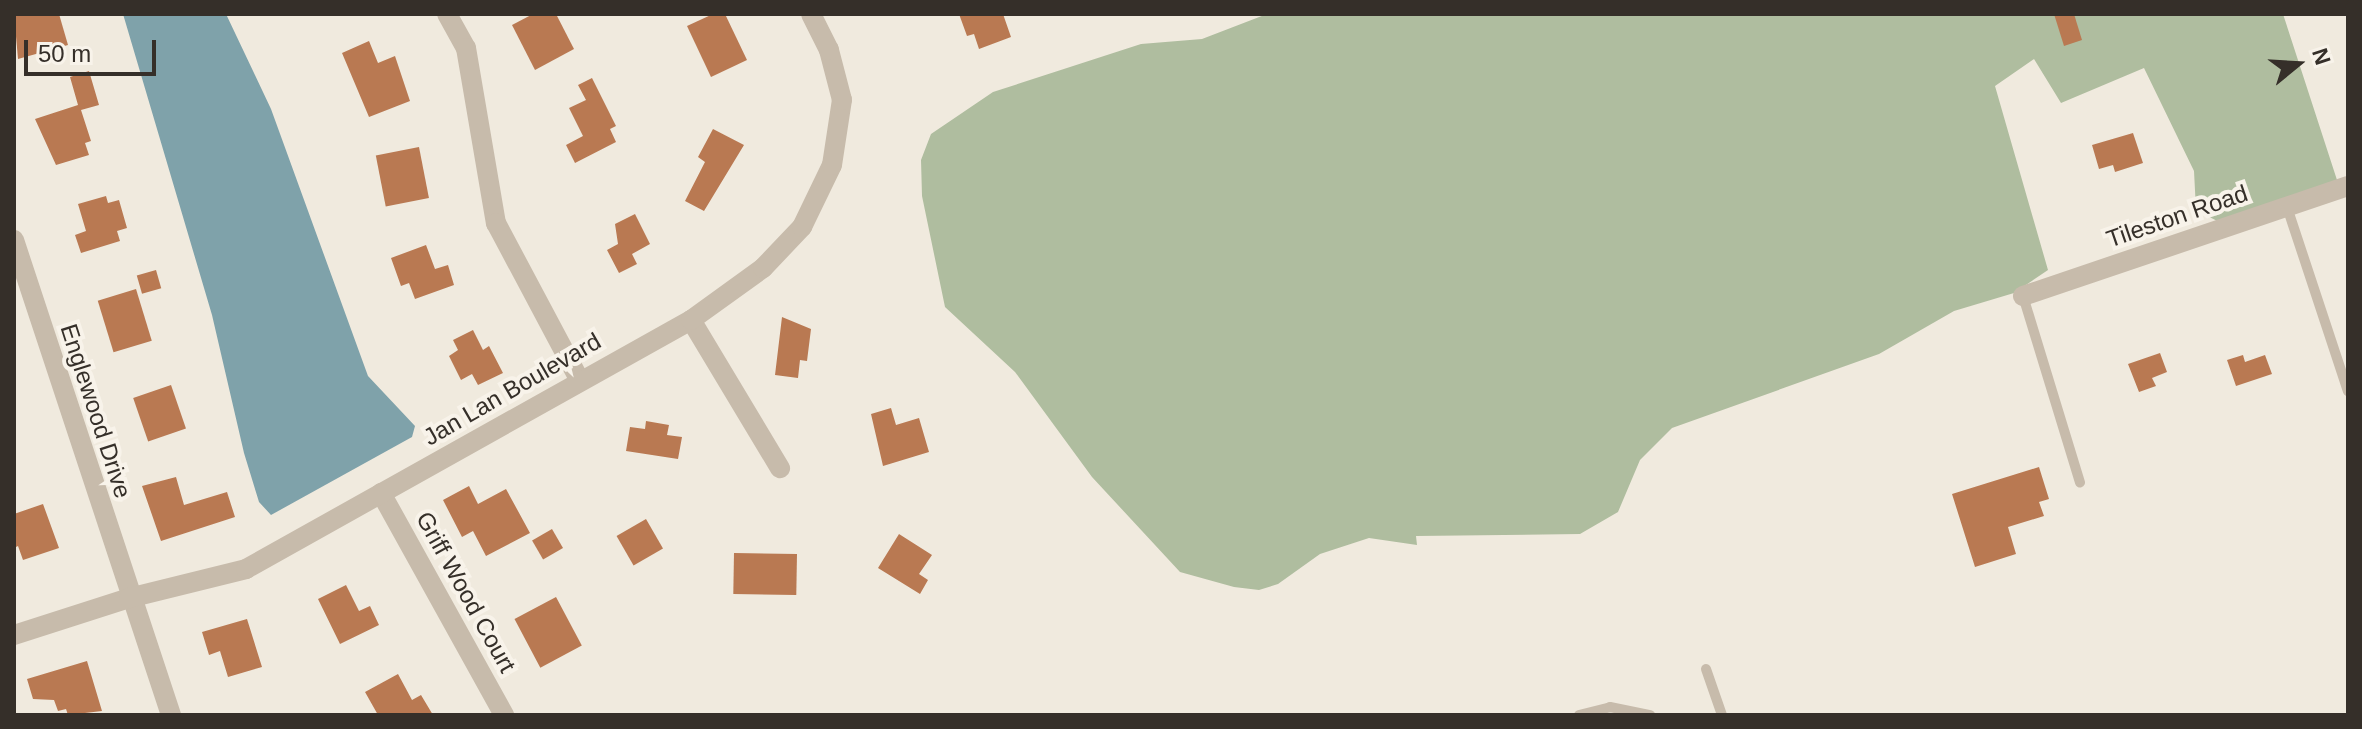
<!DOCTYPE html>
<style>
body{margin:0}
#map{position:relative;width:2362px;height:729px;overflow:hidden;background:#f0eade;font-family:Helvetica,sans-serif}
div>[style]{position:absolute}
[style*='--x']{left:calc(var(--x)*1px);top:calc(var(--y)*1px);width:calc(var(--w)*1px);rotate:calc(var(--a)*1deg)}
.green>*{inset:0;background:#afbd9f}
.water>*{inset:0;background:#7fa2aa}
.building>*{inset:0;background:#b97952;transform-origin:0 0}
.lane>*{height:10px;margin:-5px;padding:0 5px;transform-origin:5px;border-radius:5px;background:#c7bbab}
.street>*{height:20px;margin:-10px;padding:0 10px;transform-origin:10px;border-radius:10px;background:#c7bbab}
span{translate:-50% -50%;white-space:nowrap;text-align:center;line-height:1.15;-webkit-text-stroke:8px #f8f3ea;paint-order:stroke}
.street-label{font-size:24px;color:#352f29}
.frame{position:absolute;inset:0;border:16px solid #352f29;pointer-events:none}
.north{position:absolute;left:2258px;top:24px;width:80px;height:80px;-webkit-text-stroke:6px #f8f3ea;paint-order:stroke;rotate:72deg;font-size:22px;font-weight:700;line-height:32px;text-align:center;color:#352f29}
.north::after{content:'';display:block;margin:auto;width:28px;height:36px;background:#352f29;clip-path:polygon(50% 0,100% 100%,50% 72%,0 100%)}
.scale{position:absolute;left:24px;top:40px;width:132px;height:36px;box-sizing:border-box;border:4px solid #352f29;border-top:0;padding-left:10px;font-size:24px;line-height:28px;white-space:nowrap;color:#352f29;-webkit-text-stroke:6px #f8f3ea;paint-order:stroke}
</style>
<div id="map">
<div class="green">
<i style="clip-path:polygon(1267px 14px,2283px 14px,2337px 180px,2223px 224px,2196px 210px,2194px 171px,2144px 68px,2061px 103px,2034px 59px,1995px 86px,2048px 270px,2014px 293px,1954px 311px,1879px 354px,1672px 428px,1640px 460px,1618px 512px,1580px 534px,1416px 536px,1417px 545px,1369px 538px,1320px 554px,1278px 584px,1259px 590px,1234px 587px,1180px 572px,1092px 477px,1015px 372px,945px 307px,922px 196px,921px 160px,931px 134px,993px 92px,1141px 44px,1202px 39px)"></i>
</div>
<div class="water">
<i style="clip-path:polygon(123px 14px,226px 14px,271px 109px,368px 376px,415px 426px,412px 437px,271px 515px,259px 502px,244px 453px,212px 315px)"></i>
</div>
<div class="building">
<i style="clip-path:polygon(14px 14px,59px 14px,68px 45px,18px 59px)"></i>
<i style="clip-path:polygon(533px 14px,556px 14px,574px 49px,535px 70px,512px 25px)"></i>
<i style="clip-path:polygon(713px 14px,725px 14px,747px 60px,711px 77px,687px 26px)"></i>
<i style="clip-path:polygon(959px 14px,1003px 14px,1011px 37px,979px 49px,974px 34px,967px 36px)"></i>
<i style="clip-path:polygon(2054px 14px,2074px 14px,2082px 40px,2064px 46px)"></i>
<i style="clip-path:polygon(369px 41px,378px 63px,395px 56px,410px 101px,369px 117px,342px 53px)"></i>
<i style="clip-path:polygon(89px 71px,99px 105px,81px 110px,91px 141px,85px 143px,89px 155px,56px 165px,35px 119px,78px 105px,70px 77px)"></i>
<i style="clip-path:polygon(592px 78px,616px 126px,610px 129px,616px 142px,575px 163px,566px 145px,583px 136px,569px 108px,586px 100px,578px 85px)"></i>
<i style="clip-path:polygon(713px 129px,744px 145px,704px 211px,685px 201px,705px 162px,698px 157px)"></i>
<i style="clip-path:polygon(2133px 133px,2143px 163px,2115px 172px,2113px 165px,2099px 169px,2092px 145px)"></i>
<i style="left:419px;top:147px;width:52px;height:44px;rotate:79deg"></i>
<i style="clip-path:polygon(106px 196px,108px 203px,119px 200px,127px 228px,117px 231px,120px 241px,81px 253px,75px 235px,86px 231px,78px 204px)"></i>
<i style="clip-path:polygon(635px 214px,650px 244px,632px 254px,637px 264px,619px 273px,607px 250px,618px 244px,615px 224px)"></i>
<i style="clip-path:polygon(426px 245px,435px 269px,448px 265px,454px 285px,415px 299px,409px 283px,401px 286px,391px 258px)"></i>
<i style="left:156px;top:270px;width:19px;height:20px;rotate:74deg"></i>
<i style="left:136px;top:289px;width:54px;height:40px;rotate:73deg"></i>
<i style="clip-path:polygon(782px 317px,811px 329px,807px 361px,800px 360px,798px 378px,775px 375px)"></i>
<i style="clip-path:polygon(473px 330px,483px 350px,489px 346px,503px 373px,478px 385px,472px 374px,461px 380px,449px 356px,458px 350px,453px 340px)"></i>
<i style="clip-path:polygon(2160px 353px,2167px 372px,2152px 378px,2156px 386px,2139px 392px,2128px 364px)"></i>
<i style="clip-path:polygon(2243px 355px,2245px 362px,2265px 355px,2272px 374px,2236px 386px,2227px 360px)"></i>
<i style="left:171px;top:385px;width:46px;height:40px;rotate:71deg"></i>
<i style="clip-path:polygon(891px 408px,896px 425px,919px 418px,929px 452px,883px 466px,871px 414px)"></i>
<i style="clip-path:polygon(646px 421px,669px 425px,667px 435px,682px 437px,678px 459px,626px 451px,630px 427px,645px 429px)"></i>
<i style="clip-path:polygon(2039px 467px,2049px 499px,2039px 502px,2044px 516px,2008px 527px,2016px 554px,1975px 567px,1952px 494px)"></i>
<i style="clip-path:polygon(176px 477px,184px 505px,227px 492px,235px 517px,161px 541px,142px 486px)"></i>
<i style="clip-path:polygon(469px 486px,478px 504px,506px 489px,530px 533px,486px 556px,473px 531px,462px 537px,443px 500px)"></i>
<i style="clip-path:polygon(43px 504px,59px 548px,23px 560px,18px 546px,14px 548px,14px 514px)"></i>
<i style="left:646px;top:519px;width:34px;height:34px;rotate:60deg"></i>
<i style="left:552px;top:529px;width:22px;height:23px;rotate:60deg"></i>
<i style="clip-path:polygon(899px 534px,932px 555px,919px 574px,928px 580px,920px 594px,878px 568px)"></i>
<i style="left:734px;top:553px;width:63px;height:41px;rotate:1deg"></i>
<i style="clip-path:polygon(346px 585px,359px 611px,370px 606px,379px 625px,340px 644px,318px 599px)"></i>
<i style="left:556px;top:597px;width:55px;height:47px;rotate:62deg"></i>
<i style="clip-path:polygon(247px 619px,262px 667px,228px 677px,220px 651px,209px 655px,202px 632px)"></i>
<i style="clip-path:polygon(87px 661px,102px 711px,68px 715px,66px 709px,58px 711px,54px 700px,33px 699px,27px 679px)"></i>
<i style="clip-path:polygon(398px 674px,412px 700px,421px 695px,433px 715px,378px 715px,365px 692px)"></i>
</div>
<div class="lane">
<i style="--x:2287;--y:207;--w:194;--a:71.7"></i>
<i style="--x:2023;--y:296;--w:195;--a:73"></i>
<i style="--x:1706;--y:669;--w:49;--a:70.8"></i>
<i style="--x:1579;--y:715;--w:32;--a:-14"></i>
<i style="--x:1610;--y:707;--w:41;--a:11.3"></i>
</div>
<div class="street">
<i style="--x:447;--y:14;--w:39;--a:61"></i>
<i style="--x:466;--y:48;--w:178;--a:80.3"></i>
<i style="--x:496;--y:223;--w:177;--a:62"></i>
<i style="--x:14;--y:240;--w:500;--a:71.71"></i>
<i style="--x:2023;--y:296;--w:343;--a:-18.7"></i>
<i style="--x:691;--y:320;--w:173;--a:59"></i>
<i style="--x:381;--y:493;--w:254;--a:61"></i>
<i style="--x:14;--y:635;--w:121;--a:-17.8"></i>
<i style="--x:129;--y:598;--w:121;--a:-13.9"></i>
<i style="--x:246;--y:569;--w:510;--a:-29.23"></i>
<i style="--x:691;--y:320;--w:89;--a:-35.8"></i>
<i style="--x:763;--y:268;--w:57;--a:-46.4"></i>
<i style="--x:802;--y:227;--w:69;--a:-64.2"></i>
<i style="--x:832;--y:165;--w:66;--a:-81.3"></i>
<i style="--x:842;--y:100;--w:52;--a:-104.6"></i>
<i style="--x:829;--y:50;--w:40;--a:-116.6"></i>
</div>
<div class="street-label">
<span style="left:2177px;top:216px;rotate:-19deg">Tileston Road</span>
<span style="left:512px;top:389px;rotate:-30deg">Jan Lan Boulevard</span>
<span style="left:96px;top:411px;rotate:72deg">Englewood Drive</span>
<span style="left:466px;top:592px;rotate:61deg">Griff Wood Court</span>
</div>
<div class="frame"></div>
<div class="north">N</div>
<div class="scale">50 m</div>
</div>
